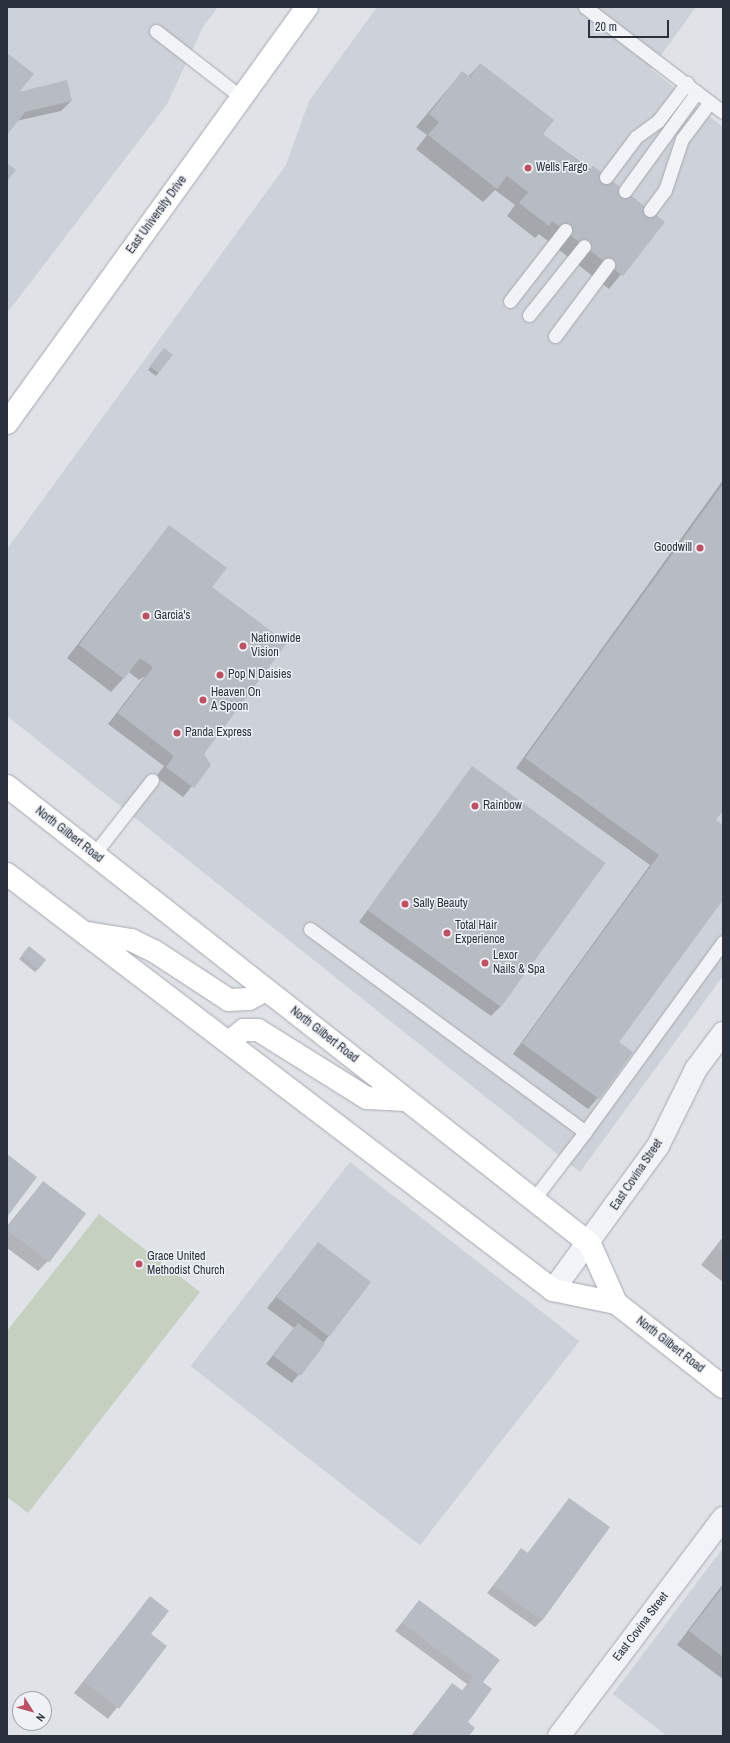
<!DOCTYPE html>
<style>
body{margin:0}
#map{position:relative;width:730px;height:1743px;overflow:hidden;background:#dfe2e7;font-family:"Archivo Narrow",sans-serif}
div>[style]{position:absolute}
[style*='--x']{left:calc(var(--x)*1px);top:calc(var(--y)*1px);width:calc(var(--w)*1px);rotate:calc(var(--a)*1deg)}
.built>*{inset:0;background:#cdd1d8;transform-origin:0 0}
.green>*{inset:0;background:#c5d0c1}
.shadow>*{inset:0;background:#0003}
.building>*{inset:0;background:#b7bcc3;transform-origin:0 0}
.roads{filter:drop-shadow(0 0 1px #a5a9b0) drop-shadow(0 0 1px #a5a9b0)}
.service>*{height:13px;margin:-6.5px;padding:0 6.5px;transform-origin:6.5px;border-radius:6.5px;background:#f1f3f6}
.minor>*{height:22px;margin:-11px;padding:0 11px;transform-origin:11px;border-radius:11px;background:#f1f3f6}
.secondary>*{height:22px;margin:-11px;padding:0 11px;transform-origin:11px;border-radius:11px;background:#fff}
.primary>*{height:22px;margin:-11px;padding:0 11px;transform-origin:11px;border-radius:11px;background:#fff}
.dots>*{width:11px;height:11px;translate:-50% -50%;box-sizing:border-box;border:2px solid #eef1f5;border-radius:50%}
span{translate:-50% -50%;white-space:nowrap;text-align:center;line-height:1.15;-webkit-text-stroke:3px #eef1f5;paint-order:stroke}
.poi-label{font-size:12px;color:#2a313c}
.left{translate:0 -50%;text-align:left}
.right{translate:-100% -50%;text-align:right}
.street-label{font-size:12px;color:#2a313c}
.frame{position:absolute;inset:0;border:8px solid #2a313c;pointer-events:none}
.north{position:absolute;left:12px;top:1691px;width:40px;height:40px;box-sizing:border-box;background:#eef1f5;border:1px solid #a0a4ab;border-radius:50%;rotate:127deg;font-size:11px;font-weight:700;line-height:16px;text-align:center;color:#2a313c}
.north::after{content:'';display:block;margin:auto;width:14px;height:18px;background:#c04f62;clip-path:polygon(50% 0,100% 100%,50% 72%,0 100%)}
.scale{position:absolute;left:588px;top:20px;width:81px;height:18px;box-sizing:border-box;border:2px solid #2a313c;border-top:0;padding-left:5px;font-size:12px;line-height:14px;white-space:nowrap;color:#2a313c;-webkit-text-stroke:3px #eef1f5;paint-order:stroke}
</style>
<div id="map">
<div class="built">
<i style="clip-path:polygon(7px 7px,218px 7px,203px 27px,167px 104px,7px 313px)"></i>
<i style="clip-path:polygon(377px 7px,696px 7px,651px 69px,723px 127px,723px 976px,580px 1172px,7px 716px,7px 549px,286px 165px,309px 101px)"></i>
<i style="left:350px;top:1162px;width:291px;height:259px;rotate:38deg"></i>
<i style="clip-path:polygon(723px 1548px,723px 1736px,667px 1736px,613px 1694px)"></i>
</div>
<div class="green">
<i style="clip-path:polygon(99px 1214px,200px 1292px,28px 1513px,7px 1497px,7px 1331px)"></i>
</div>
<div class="shadow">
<i style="clip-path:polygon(7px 54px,32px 74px,16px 94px,71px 101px,61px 111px,16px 121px,7px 133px)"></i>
<i style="clip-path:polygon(480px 64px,542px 134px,664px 222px,609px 289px,539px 234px,535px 238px,507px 216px,515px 205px,495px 190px,483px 202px,416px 149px,427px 135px,416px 127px,462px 72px,468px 77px)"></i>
<i style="clip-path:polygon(161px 353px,172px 355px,156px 376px,148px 370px)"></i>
<i style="clip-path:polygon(723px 480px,723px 809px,715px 820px,723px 826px,723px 898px,618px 1043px,598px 1098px,588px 1109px,513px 1054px,650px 865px,516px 768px)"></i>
<i style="clip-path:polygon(169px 526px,211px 588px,203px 754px,210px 765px,183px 797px,156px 777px,164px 766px,108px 724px,145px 676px,139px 680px,129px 672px,111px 692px,67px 658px)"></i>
<i style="clip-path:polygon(472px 767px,501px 1006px,491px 1016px,359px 922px)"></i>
<i style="clip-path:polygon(26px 951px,39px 968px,35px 972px,19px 959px)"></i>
<i style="clip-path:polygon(43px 1182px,48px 1261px,38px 1271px,7px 1248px,7px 1226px)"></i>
<i style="clip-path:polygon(723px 1237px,723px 1282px,701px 1265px)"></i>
<i style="clip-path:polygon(318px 1243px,370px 1283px,292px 1383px,266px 1364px,294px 1328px,267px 1308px)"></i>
<i style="clip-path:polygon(569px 1499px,542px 1620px,535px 1627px,487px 1593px,521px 1550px,527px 1554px)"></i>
<i style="clip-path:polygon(723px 1584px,723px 1679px,677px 1645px)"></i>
<i style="clip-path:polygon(150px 1597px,150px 1634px,165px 1646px,108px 1719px,74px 1693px)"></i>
<i style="clip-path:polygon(419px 1601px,481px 1682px,467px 1722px,468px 1736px,411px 1736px,452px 1684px,462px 1691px,467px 1684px,395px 1631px)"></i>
</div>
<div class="building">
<i style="clip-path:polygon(7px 53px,34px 74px,19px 92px,67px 80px,72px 101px,25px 112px,7px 135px)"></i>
<i style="clip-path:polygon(480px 63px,554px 120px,543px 134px,590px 170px,593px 166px,665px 222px,623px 276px,552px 221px,549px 226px,519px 203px,528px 192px,507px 176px,497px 189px,428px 135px,439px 122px,429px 114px,462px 71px,470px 77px)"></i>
<i style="clip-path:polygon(7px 163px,16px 170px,7px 181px)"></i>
<i style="left:164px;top:348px;width:11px;height:23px;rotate:38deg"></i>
<i style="clip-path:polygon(723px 484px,723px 811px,716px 820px,723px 825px,723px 900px,619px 1042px,633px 1052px,599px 1099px,522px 1043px,659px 855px,525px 758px)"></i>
<i style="clip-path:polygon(169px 525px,227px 568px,212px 587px,287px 643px,204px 754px,211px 765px,194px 788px,166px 767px,174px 756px,118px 713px,153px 667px,140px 658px,124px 679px,79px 645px)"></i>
<i style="left:472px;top:766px;width:165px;height:178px;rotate:36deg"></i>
<i style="left:29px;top:946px;width:22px;height:12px;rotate:39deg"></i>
<i style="clip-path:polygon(7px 1154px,37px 1177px,7px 1217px)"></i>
<i style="left:43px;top:1181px;width:54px;height:61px;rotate:37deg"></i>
<i style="clip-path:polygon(723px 1241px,723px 1252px,717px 1248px)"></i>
<i style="left:318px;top:1242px;width:66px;height:69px;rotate:37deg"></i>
<i style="left:298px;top:1323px;width:34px;height:41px;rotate:37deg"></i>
<i style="clip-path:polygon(569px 1498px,610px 1527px,542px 1621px,494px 1586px,521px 1548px,528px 1553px)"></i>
<i style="clip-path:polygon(723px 1587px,723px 1657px,689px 1631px)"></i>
<i style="clip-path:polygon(150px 1596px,169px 1611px,151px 1634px,167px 1646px,119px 1709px,84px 1682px)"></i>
<i style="clip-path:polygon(419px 1600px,500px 1660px,483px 1682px,492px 1689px,468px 1722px,475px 1728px,469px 1736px,421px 1736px,415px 1732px,452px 1683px,463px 1691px,473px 1677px,402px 1623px)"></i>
</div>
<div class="roads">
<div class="service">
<i style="--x:585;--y:7;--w:173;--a:37.3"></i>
<i style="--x:156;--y:31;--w:109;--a:37.9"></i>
<i style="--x:606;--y:177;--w:50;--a:-53.1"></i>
<i style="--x:636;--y:137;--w:27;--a:-36"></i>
<i style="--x:658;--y:121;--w:48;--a:-52.7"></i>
<i style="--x:625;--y:191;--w:122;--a:-54"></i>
<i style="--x:650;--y:210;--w:25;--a:-53"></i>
<i style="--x:665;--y:190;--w:54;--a:-71.6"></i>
<i style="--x:682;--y:139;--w:46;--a:-52.9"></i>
<i style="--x:510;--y:301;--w:90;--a:-52.2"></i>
<i style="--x:529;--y:315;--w:88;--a:-51.4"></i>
<i style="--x:555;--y:336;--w:89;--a:-53.3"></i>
<i style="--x:94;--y:854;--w:94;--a:-51.9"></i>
<i style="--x:310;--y:929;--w:342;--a:36.4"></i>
<i style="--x:585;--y:1132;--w:235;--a:-54"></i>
<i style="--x:533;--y:1200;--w:86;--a:-52.6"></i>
</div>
<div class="minor">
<i style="--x:553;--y:1290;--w:178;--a:-53.9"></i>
<i style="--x:658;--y:1146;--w:86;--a:-63.7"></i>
<i style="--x:696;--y:1069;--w:45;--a:-53.1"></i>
<i style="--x:559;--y:1736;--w:273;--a:-53"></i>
</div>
<div class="secondary">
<i style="--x:7;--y:423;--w:513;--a:-54.2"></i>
</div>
<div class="primary">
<i style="--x:7;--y:786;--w:741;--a:38.15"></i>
<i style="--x:590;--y:1244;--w:64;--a:66.2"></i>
<i style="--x:7;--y:874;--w:686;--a:37.3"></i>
<i style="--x:553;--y:1290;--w:64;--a:11.7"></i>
<i style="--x:616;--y:1303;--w:136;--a:38.1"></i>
<i style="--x:88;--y:933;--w:44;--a:9.2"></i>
<i style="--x:131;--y:940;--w:25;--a:26"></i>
<i style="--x:154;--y:951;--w:90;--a:33.2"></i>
<i style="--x:229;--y:1000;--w:20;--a:-3"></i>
<i style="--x:249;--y:999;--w:19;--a:-28"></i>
<i style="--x:229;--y:1042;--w:19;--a:-39"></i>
<i style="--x:244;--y:1030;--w:14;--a:0"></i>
<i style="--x:258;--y:1030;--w:128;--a:32"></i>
<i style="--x:367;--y:1098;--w:39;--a:3"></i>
</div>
</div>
<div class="dots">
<i style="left:528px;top:168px;background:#c04f62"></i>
<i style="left:700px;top:548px;background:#c04f62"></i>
<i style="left:146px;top:616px;background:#c04f62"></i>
<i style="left:243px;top:646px;background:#c04f62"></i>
<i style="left:220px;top:675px;background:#c04f62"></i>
<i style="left:203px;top:700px;background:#c04f62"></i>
<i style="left:177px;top:733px;background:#c04f62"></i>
<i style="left:475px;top:806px;background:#c04f62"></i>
<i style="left:405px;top:904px;background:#c04f62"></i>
<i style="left:447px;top:933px;background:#c04f62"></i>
<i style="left:485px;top:963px;background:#c04f62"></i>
<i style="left:139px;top:1264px;background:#c04f62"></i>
</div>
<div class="poi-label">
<span class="left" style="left:536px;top:168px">Wells Fargo</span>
<span class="right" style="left:692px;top:548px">Goodwill</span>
<span class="left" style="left:154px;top:616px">Garcia's</span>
<span class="left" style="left:251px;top:646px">Nationwide<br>Vision</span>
<span class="left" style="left:228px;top:675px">Pop N Daisies</span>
<span class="left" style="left:211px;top:700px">Heaven On<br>A Spoon</span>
<span class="left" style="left:185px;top:733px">Panda Express</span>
<span class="left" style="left:483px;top:806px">Rainbow</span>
<span class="left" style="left:413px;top:904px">Sally Beauty</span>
<span class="left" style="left:455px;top:933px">Total Hair<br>Experience</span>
<span class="left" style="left:493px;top:963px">Lexor<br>Nails &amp; Spa</span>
<span class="left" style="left:147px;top:1264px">Grace United<br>Methodist Church</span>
</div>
<div class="street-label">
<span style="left:157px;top:215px;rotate:-54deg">East University Drive</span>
<span style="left:69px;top:835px;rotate:38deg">North Gilbert Road</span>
<span style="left:324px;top:1035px;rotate:38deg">North Gilbert Road</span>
<span style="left:637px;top:1175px;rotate:-56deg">East Covina Street</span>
<span style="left:670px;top:1345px;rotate:38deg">North Gilbert Road</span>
<span style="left:641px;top:1627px;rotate:-53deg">East Covina Street</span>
</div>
<div class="frame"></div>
<div class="north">N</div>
<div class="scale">20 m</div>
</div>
